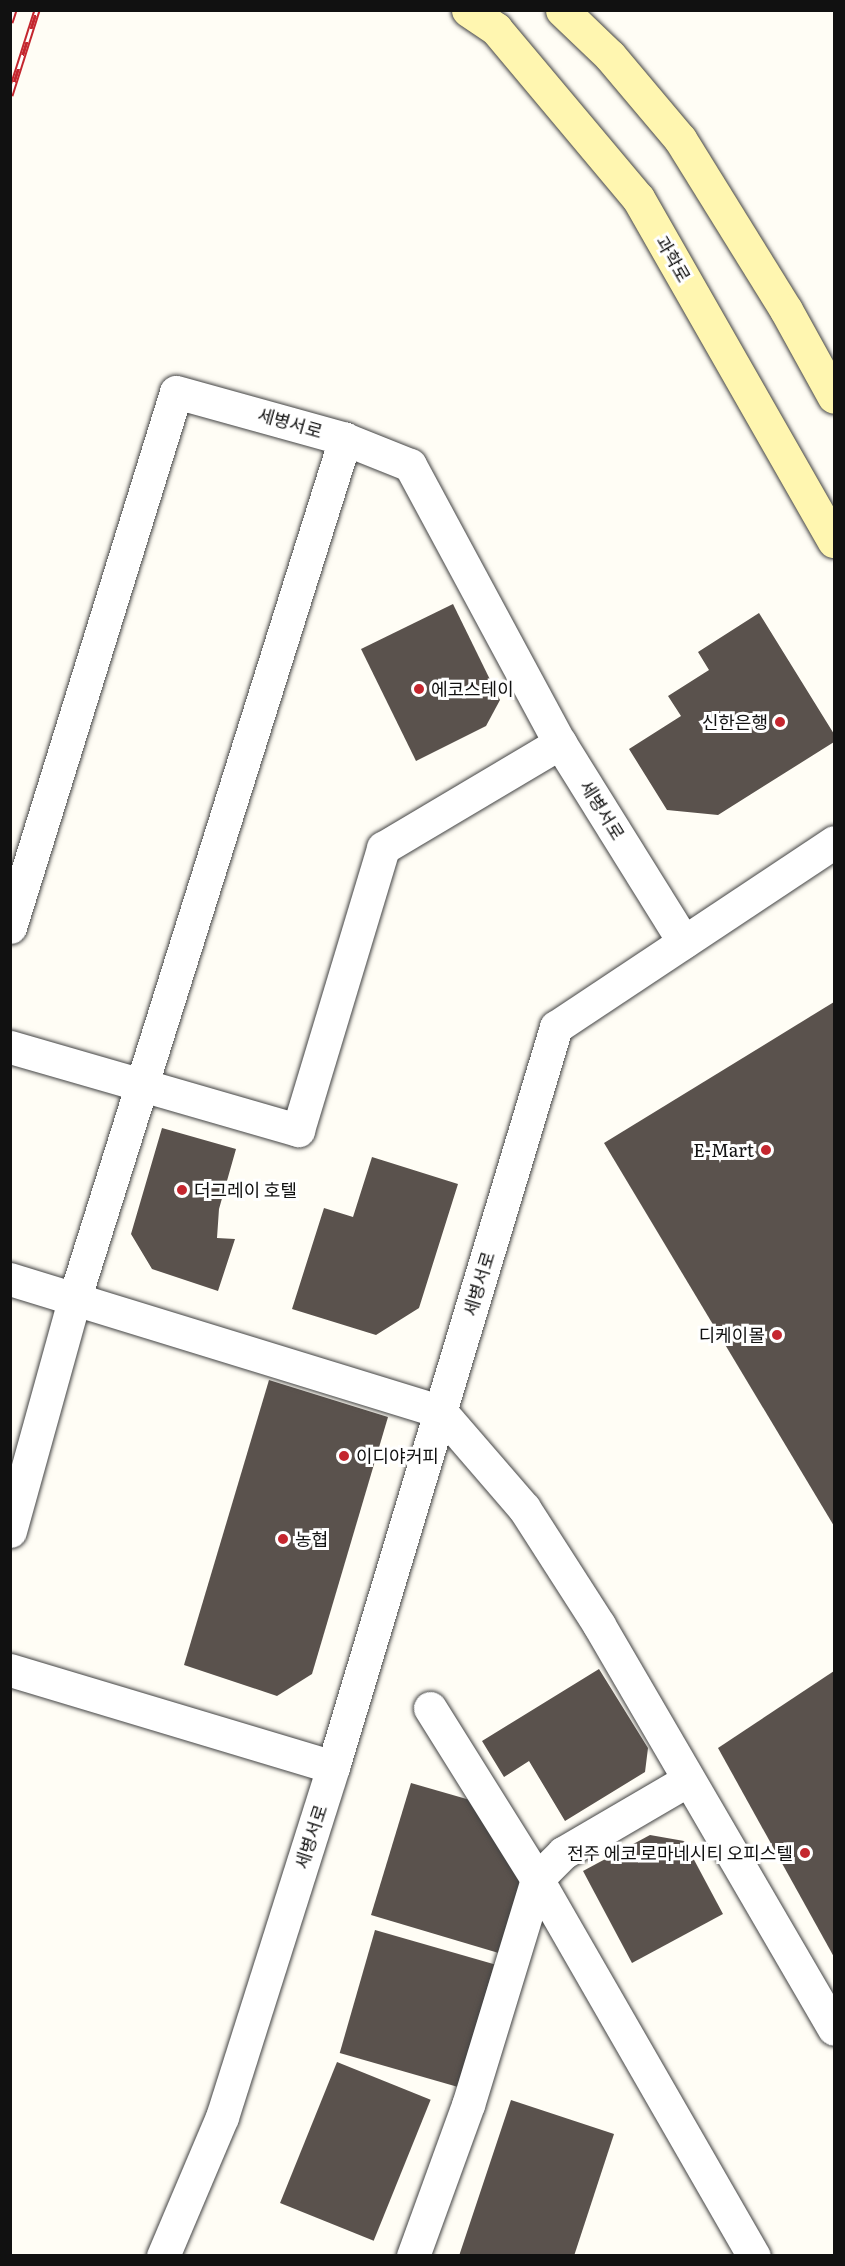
<!DOCTYPE html>
<meta charset="utf-8">
<style>
body{margin:0}
#map{position:relative;width:845px;height:2266px;overflow:hidden;background:#fffdf5;font-family:Literata,"Noto Sans KR",serif}
div>[style]{position:absolute}
[style*='--x']{left:calc(var(--x)*1px);top:calc(var(--y)*1px);width:calc(var(--w)*1px);rotate:calc(var(--a)*1deg)}
.building>*{inset:0;background:#5a524d;transform-origin:0 0}
.roads{filter:drop-shadow(0 0 2px #444) drop-shadow(0 0 2px #444)}
.street>*{height:33px;margin:-16.5px;padding:0 16.5px;transform-origin:16.5px;border-radius:16.5px;background:#fff}
.secondary>*{height:33px;margin:-16.5px;padding:0 16.5px;transform-origin:16.5px;border-radius:16.5px;background:#fff6b0}
.rail>*{height:7px;margin-top:-3.5px;transform-origin:0;background:repeating-linear-gradient(90deg,#fff 0 14px,#c4262e 0 28px);box-sizing:border-box;border-block:2px solid #c4262e}
.dots>*{width:16px;height:16px;translate:-50% -50%;box-sizing:border-box;border:3px solid #fff;border-radius:50%}
span{translate:-50% -50%;white-space:nowrap;text-align:center;line-height:1.15;-webkit-text-stroke:6px #fff;paint-order:stroke}
.street-label{font-size:18px;color:#111}
.poi-label{font-size:18px;color:#111}
.left{translate:0 -50%;text-align:left}
.right{translate:-100% -50%;text-align:right}
.frame{position:absolute;inset:0;border:12px solid #111;pointer-events:none}
</style>
<div id="map">
<div class="building">
<i style="clip-path:polygon(453px 604px,500px 700px,486px 726px,416px 761px,361px 649px)"></i>
<i style="clip-path:polygon(759px 613px,834px 734px,834px 742px,718px 815px,667px 810px,629px 749px,681px 716px,668px 696px,709px 670px,698px 652px)"></i>
<i style="clip-path:polygon(834px 1002px,834px 1526px,604px 1143px)"></i>
<i style="clip-path:polygon(162px 1128px,236px 1149px,219px 1209px,217px 1238px,235px 1239px,218px 1291px,152px 1269px,131px 1234px)"></i>
<i style="clip-path:polygon(372px 1157px,458px 1184px,419px 1308px,376px 1335px,292px 1309px,324px 1208px,353px 1217px)"></i>
<i style="clip-path:polygon(269px 1380px,388px 1417px,312px 1674px,277px 1696px,184px 1665px)"></i>
<i style="clip-path:polygon(599px 1669px,648px 1748px,645px 1772px,565px 1821px,529px 1761px,504px 1777px,482px 1741px)"></i>
<i style="clip-path:polygon(834px 1671px,834px 1957px,718px 1748px)"></i>
<i style="clip-path:polygon(411px 1783px,484px 1804px,526px 1872px,502px 1954px,371px 1915px)"></i>
<i style="clip-path:polygon(650px 1835px,684px 1841px,723px 1914px,632px 1963px,583px 1871px)"></i>
<i style="left:375px;top:1930px;width:124px;height:128px;rotate:16deg"></i>
<i style="left:337px;top:2062px;width:101px;height:152px;rotate:22deg"></i>
<i style="clip-path:polygon(511px 2100px,614px 2134px,574px 2256px,459px 2256px)"></i>
</div>
<div class="roads">
<div class="street">
<i style="--x:10;--y:927;--w:560;--a:-72.76"></i>
<i style="--x:176;--y:392;--w:175;--a:15.5"></i>
<i style="--x:345;--y:439;--w:70;--a:21.8"></i>
<i style="--x:410;--y:465;--w:316;--a:61.7"></i>
<i style="--x:560;--y:743;--w:234;--a:58.1"></i>
<i style="--x:10;--y:1047;--w:300;--a:16.1"></i>
<i style="--x:298;--y:1130;--w:295;--a:-73.2"></i>
<i style="--x:383;--y:848;--w:206;--a:-30.7"></i>
<i style="--x:10;--y:1279;--w:451;--a:17.1"></i>
<i style="--x:441;--y:1412;--w:127;--a:49.2"></i>
<i style="--x:524;--y:1508;--w:139;--a:57.3"></i>
<i style="--x:599;--y:1625;--w:467;--a:59.8"></i>
<i style="--x:10;--y:1531;--w:240;--a:-74.5"></i>
<i style="--x:74;--y:1300;--w:903;--a:-72.53"></i>
<i style="--x:10;--y:1670;--w:337;--a:16.7"></i>
<i style="--x:430;--y:1708;--w:202;--a:58"></i>
<i style="--x:537;--y:1879;--w:435;--a:60.1"></i>
<i style="--x:163;--y:2256;--w:151;--a:-67"></i>
<i style="--x:222;--y:2117;--w:367;--a:-72.4"></i>
<i style="--x:333;--y:1767;--w:773;--a:-73.23"></i>
<i style="--x:556;--y:1027;--w:334;--a:-33.6"></i>
<i style="--x:413;--y:2256;--w:161;--a:-70"></i>
<i style="--x:468;--y:2105;--w:236;--a:-73"></i>
<i style="--x:537;--y:1879;--w:37;--a:-45"></i>
<i style="--x:563;--y:1853;--w:145;--a:-30.3"></i>
</div>
<div class="secondary">
<i style="--x:468;--y:10;--w:34;--a:34"></i>
<i style="--x:496;--y:29;--w:221;--a:50"></i>
<i style="--x:638;--y:198;--w:395;--a:60.3"></i>
<i style="--x:562;--y:10;--w:66;--a:43.8"></i>
<i style="--x:610;--y:56;--w:109;--a:49.9"></i>
<i style="--x:680;--y:139;--w:201;--a:58.2"></i>
<i style="--x:786;--y:310;--w:99;--a:61.1"></i>
</div>
</div>
<div class="rail">
<i style="--x:10;--y:22;--w:13;--a:-72"></i>
<i style="--x:10;--y:95;--w:89;--a:-72.4"></i>
</div>
<div class="dots">
<i style="left:419px;top:689px;background:#c4262e"></i>
<i style="left:780px;top:722px;background:#c4262e"></i>
<i style="left:766px;top:1150px;background:#c4262e"></i>
<i style="left:182px;top:1190px;background:#c4262e"></i>
<i style="left:777px;top:1335px;background:#c4262e"></i>
<i style="left:344px;top:1456px;background:#c4262e"></i>
<i style="left:283px;top:1539px;background:#c4262e"></i>
<i style="left:805px;top:1853px;background:#c4262e"></i>
</div>
<div class="street-label">
<span style="left:673px;top:259px;rotate:60deg">과학로</span>
<span style="left:290px;top:423px;rotate:16deg">세병서로</span>
<span style="left:602px;top:810px;rotate:58deg">세병서로</span>
<span style="left:479px;top:1284px;rotate:-73deg">세병서로</span>
<span style="left:311px;top:1837px;rotate:-72deg">세병서로</span>
</div>
<div class="poi-label">
<span class="left" style="left:431px;top:689px">에코스테이</span>
<span class="right" style="left:768px;top:722px">신한은행</span>
<span class="right" style="left:754px;top:1150px">E-Mart</span>
<span class="left" style="left:194px;top:1190px">더그레이 호텔</span>
<span class="right" style="left:765px;top:1335px">디케이몰</span>
<span class="left" style="left:356px;top:1456px">이디야커피</span>
<span class="left" style="left:295px;top:1539px">농협</span>
<span class="right" style="left:793px;top:1853px">전주 에코 로마네시티 오피스텔</span>
</div>
<div class="frame"></div>
</div>
